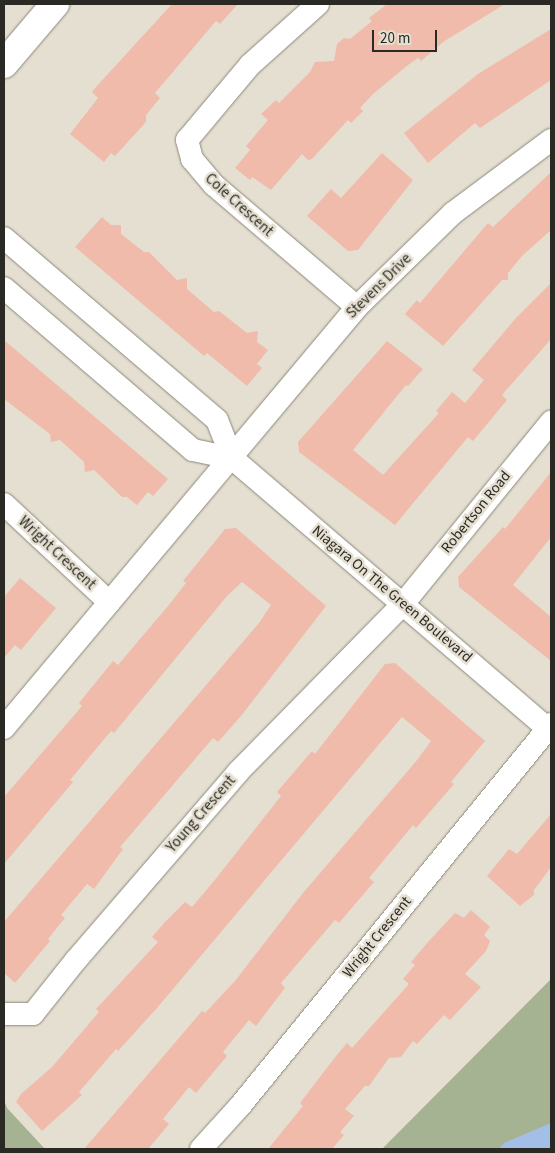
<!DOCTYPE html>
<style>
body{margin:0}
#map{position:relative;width:555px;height:1153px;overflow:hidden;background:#e4dfd1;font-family:"Source Sans 3",sans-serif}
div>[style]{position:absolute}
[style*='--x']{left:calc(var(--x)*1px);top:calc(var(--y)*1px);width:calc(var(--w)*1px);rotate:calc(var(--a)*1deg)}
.green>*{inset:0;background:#a6b393}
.water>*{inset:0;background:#a3bfe8}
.building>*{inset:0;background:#f0bbaa}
.roads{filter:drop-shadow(0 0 1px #8c877a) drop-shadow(0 0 1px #8c877a)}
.minor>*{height:22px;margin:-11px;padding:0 11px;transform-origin:11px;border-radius:11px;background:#fff}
.major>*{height:28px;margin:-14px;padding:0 14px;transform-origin:14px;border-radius:14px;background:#fff}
span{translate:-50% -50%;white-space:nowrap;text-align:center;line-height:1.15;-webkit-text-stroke:5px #e4dfd1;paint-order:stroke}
.street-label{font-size:15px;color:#2b2924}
.frame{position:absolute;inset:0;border:5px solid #2b2924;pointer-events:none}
.scale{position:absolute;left:372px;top:30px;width:65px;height:22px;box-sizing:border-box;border:2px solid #2b2924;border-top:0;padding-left:6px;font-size:15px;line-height:18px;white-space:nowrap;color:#2b2924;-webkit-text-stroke:4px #e4dfd1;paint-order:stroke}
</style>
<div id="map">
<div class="green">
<i style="clip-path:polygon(551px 979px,551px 1149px,382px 1149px)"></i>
<i style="clip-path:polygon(4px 1100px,7px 1108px,45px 1149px,4px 1149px)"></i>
</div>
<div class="water">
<i style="clip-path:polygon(551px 1123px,551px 1149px,499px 1149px,504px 1143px)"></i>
</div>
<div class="building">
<i style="clip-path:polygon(172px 4px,238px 4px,220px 24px,216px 21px,155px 93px,160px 98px,146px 115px,146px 122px,115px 156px,111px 153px,104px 162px,70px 134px,98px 98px,92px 92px,95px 88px)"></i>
<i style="clip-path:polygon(387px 4px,505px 4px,443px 42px,421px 61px,418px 58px,408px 65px,373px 94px,360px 108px,363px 111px,351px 123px,348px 120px,312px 159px,308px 160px,302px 154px,271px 190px,252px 177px,250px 180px,235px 168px,250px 150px,246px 146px,268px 120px,261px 114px,276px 100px,279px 103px,310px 72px,315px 62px,334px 61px,337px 44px,344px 38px,350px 39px,372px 21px,369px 18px)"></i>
<i style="clip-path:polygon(551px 29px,551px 80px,480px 128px,475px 123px,428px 163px,404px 133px,478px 74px)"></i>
<i style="clip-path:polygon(382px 153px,413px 180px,358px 250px,348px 251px,307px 216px,331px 189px,341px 198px)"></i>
<i style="clip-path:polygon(551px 172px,551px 230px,522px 256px,508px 273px,508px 280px,502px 280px,443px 346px,405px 314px,417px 300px,420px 303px,488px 223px,493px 227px)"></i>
<i style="clip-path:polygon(102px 217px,111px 225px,121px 225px,121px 234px,144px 252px,149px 252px,177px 280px,187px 278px,187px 289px,214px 312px,219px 311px,247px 333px,258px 331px,257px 342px,268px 350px,257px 364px,262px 368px,247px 386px,207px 353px,204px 356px,75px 247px)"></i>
<i style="clip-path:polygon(551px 283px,551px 339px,502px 395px,507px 400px,473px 441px,468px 437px,395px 525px,299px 452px,298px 442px,387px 341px,423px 369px,408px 386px,406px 385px,353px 450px,383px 475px,439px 413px,436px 411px,452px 392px,465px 403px,484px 380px,472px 370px,515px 319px)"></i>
<i style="clip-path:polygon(4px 340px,168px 479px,153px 496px,148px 492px,137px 505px,127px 497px,122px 497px,94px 470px,85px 472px,84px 462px,60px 440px,51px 442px,50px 434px,4px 399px)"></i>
<i style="clip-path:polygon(551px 472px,551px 537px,513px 585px,551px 617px,551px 661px,459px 587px,458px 577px,503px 527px,505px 529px)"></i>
<i style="clip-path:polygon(236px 528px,326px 606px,241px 716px,218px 742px,213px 738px,120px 847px,123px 849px,94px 889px,87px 884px,61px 915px,65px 918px,48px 939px,50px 941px,15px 983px,4px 973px,4px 922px,259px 623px,271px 605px,242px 582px,227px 596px,114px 733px,111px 731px,70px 780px,73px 782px,4px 864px,4px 797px,82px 706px,79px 703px,113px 661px,118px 665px,168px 606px,186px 583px,183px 581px,225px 529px)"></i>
<i style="clip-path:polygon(20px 578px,56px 608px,21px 650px,15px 645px,4px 658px,4px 597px)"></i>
<i style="clip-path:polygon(395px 663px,485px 741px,451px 782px,454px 784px,416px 828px,413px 825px,369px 878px,374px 882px,339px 923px,335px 920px,281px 983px,285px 988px,256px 1026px,249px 1020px,223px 1052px,227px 1056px,196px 1093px,189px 1087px,163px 1119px,169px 1124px,148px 1149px,84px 1149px,202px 1011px,205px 1013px,235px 981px,303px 893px,418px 759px,431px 741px,402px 717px,157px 1008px,118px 1051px,116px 1049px,79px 1092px,82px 1095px,42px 1131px,16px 1102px,21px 1094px,52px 1067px,99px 1012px,96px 1009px,158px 942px,152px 937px,165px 922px,185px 902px,192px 907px,214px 881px,281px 796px,277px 792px,312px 751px,315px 754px,385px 664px)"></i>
<i style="clip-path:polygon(551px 814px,551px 867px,534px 890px,534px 895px,520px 906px,487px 876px,509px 849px,517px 854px)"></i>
<i style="clip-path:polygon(471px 910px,490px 927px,484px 935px,490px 941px,486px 951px,465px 974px,481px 987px,450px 1020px,444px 1015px,417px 1044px,413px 1041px,401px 1057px,389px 1058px,369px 1086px,365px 1086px,345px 1109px,354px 1116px,340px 1132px,344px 1135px,332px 1149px,268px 1149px,303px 1106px,300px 1103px,336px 1056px,347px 1043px,352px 1048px,409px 984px,403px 979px,415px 965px,411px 962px,428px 942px,455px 913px,464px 918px)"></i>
</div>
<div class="roads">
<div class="minor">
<i style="--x:318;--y:4;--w:91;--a:138.1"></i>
<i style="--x:250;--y:65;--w:98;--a:130"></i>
<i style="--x:187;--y:140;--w:20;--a:75"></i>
<i style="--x:192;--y:159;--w:34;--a:50"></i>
<i style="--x:214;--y:185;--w:188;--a:40.5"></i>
<i style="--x:4;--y:238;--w:280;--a:40.5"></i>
<i style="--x:217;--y:420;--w:41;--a:68.5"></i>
<i style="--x:232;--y:458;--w:420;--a:40.6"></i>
<i style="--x:4;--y:288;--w:249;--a:40.6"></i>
<i style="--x:193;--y:450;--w:40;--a:12"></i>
<i style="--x:4;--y:504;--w:144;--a:43"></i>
<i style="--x:4;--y:728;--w:549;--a:-50.02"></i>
<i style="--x:357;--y:307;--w:134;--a:-44.4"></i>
<i style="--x:453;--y:213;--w:122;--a:-36.7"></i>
<i style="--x:4;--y:1014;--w:29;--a:0"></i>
<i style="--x:33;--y:1014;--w:69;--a:-51.5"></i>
<i style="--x:76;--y:960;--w:248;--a:-49.2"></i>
<i style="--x:238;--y:772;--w:235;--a:-45.5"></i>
<i style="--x:403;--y:604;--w:235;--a:-50.9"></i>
<i style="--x:201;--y:1149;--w:58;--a:-47.8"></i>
<i style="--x:240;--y:1106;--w:493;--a:-50.8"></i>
</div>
<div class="major">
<i style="--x:4;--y:64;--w:79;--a:-49.6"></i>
</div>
</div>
<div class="street-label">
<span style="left:239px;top:205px;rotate:42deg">Cole Crescent</span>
<span style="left:379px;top:286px;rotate:-45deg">Stevens Drive</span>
<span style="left:476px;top:512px;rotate:-51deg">Robertson Road</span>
<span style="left:57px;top:553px;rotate:43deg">Wright Crescent</span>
<span style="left:392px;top:594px;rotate:40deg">Niagara On The Green Boulevard</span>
<span style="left:201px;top:814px;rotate:-49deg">Young Crescent</span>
<span style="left:377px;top:937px;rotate:-51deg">Wright Crescent</span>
</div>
<div class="frame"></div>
<div class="scale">20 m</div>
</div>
